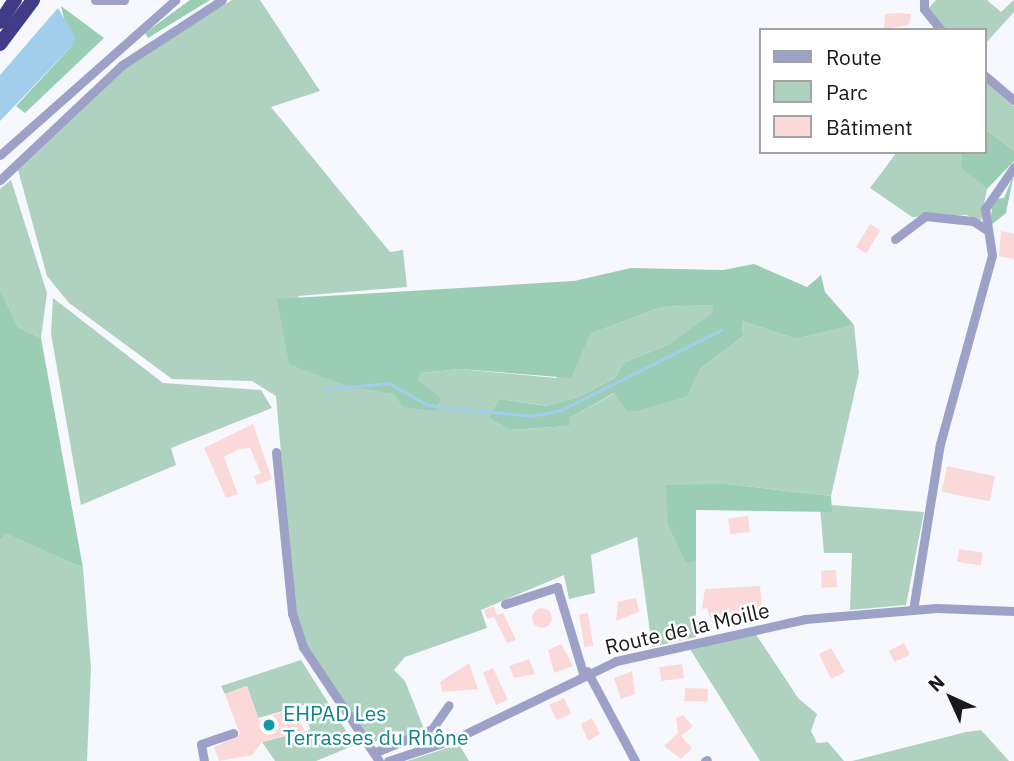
<!DOCTYPE html>
<meta charset="utf-8">
<style>
body{margin:0}
#map{position:relative;width:1014px;height:761px;overflow:hidden;background:#f6f8fd;font-family:"IBM Plex Sans",sans-serif}
div>[style]{position:absolute}
[style*='--x']{left:calc(var(--x)*1px);top:calc(var(--y)*1px);width:calc(var(--w)*1px);rotate:calc(var(--a)*1deg)}
.green>*{inset:0;background:#aed2bf}
.forest>*{inset:0;background:#9bcdb4}
.water>*{inset:0;background:#a2cdec}
.stream>*{height:2.5px;margin:-1.25px;padding:0 1.25px;transform-origin:1.25px;border-radius:1.25px;background:#a2cdec}
.building>*{inset:0;background:#fbd9d8;transform-origin:0 0}
.round{border-radius:50%}
.minor>*{height:9px;margin:-4.5px;padding:0 4.5px;transform-origin:4.5px;border-radius:4.5px;background:#9ea1c7}
.highway>*{height:14px;margin:-7px;padding:0 7px;transform-origin:7px;border-radius:7px;background:#413c88}
.dots>*{width:19px;height:19px;translate:-50% -50%;box-sizing:border-box;border:4px solid #fff;border-radius:50%}
span{translate:-50% -50%;white-space:nowrap;text-align:center;line-height:1.15;-webkit-text-stroke:5px #fff;paint-order:stroke}
.street-label{font-size:21px;color:#19191b}
.culture-label{font-size:21px;color:#0d838f}
.left{translate:0 -50%;text-align:left}
.legend{position:absolute;left:759px;top:28px;width:228px;height:126px;box-sizing:border-box;background:#fff;border:2px solid #a3a3a4;margin:0;padding:9px 12px;list-style:none;font-size:21px;color:#19191b}
.legend li{display:flex;align-items:center;gap:14px;height:35px}
.legend b{width:35px;border:2px solid #a3a3a4}
.north{position:absolute;left:916px;top:663px;width:70px;height:70px;-webkit-text-stroke:5px #fff;paint-order:stroke;rotate:315deg;font-size:19px;font-weight:700;line-height:28px;text-align:center;color:#19191b}
.north::after{content:'';display:block;margin:auto;width:24px;height:32px;background:#19191b;clip-path:polygon(50% 0,100% 100%,50% 72%,0 100%)}
</style>
<div id="map">
<div class="green">
<i style="clip-path:polygon(232px 0,260px 0,320px 91px,271px 107px,390px 252px,403px 250px,407px 287px,298px 296px,331px 378px,394px 394px,421px 373px,460px 369px,556px 378px,590px 334px,662px 307px,713px 305px,714px 313px,667px 345px,623px 363px,615px 378px,578px 397px,548px 406px,499px 399px,488px 418px,510px 430px,568px 426px,570px 418px,615px 393px,626px 410px,688px 396px,700px 369px,743px 336px,742px 321px,796px 339px,854px 325px,859px 373px,831px 496px,728px 484px,668px 526px,686px 562px,696px 561px,696px 637px,652px 647px,637px 537px,591px 555px,595px 593px,569px 599px,564px 575px,481px 610px,487px 628px,405px 657px,394px 670px,405px 681px,424px 729px,396px 741px,371px 741px,307px 648px,295px 614px,276px 396px,252px 381px,172px 379px,69px 303px,47px 276px,18px 170px,126px 67px)"></i>
<i style="clip-path:polygon(936px 0,987px 0,1001px 12px,1014px 0,1014px 12px,984px 45px,984px 30px,945px 30px,927px 10px)"></i>
<i style="clip-path:polygon(984px 81px,1014px 106px,1014px 151px,984px 128px)"></i>
<i style="clip-path:polygon(897px 152px,962px 152px,962px 168px,987px 189px,981px 221px,966px 215px,912px 217px,870px 188px)"></i>
<i style="clip-path:polygon(11px 180px,47px 293px,41px 338px,18px 327px,0 289px,0 189px)"></i>
<i style="clip-path:polygon(53px 298px,163px 383px,261px 390px,272px 408px,171px 448px,176px 465px,81px 505px,51px 334px)"></i>
<i style="clip-path:polygon(831px 505px,924px 512px,906px 605px,850px 610px,852px 553px,824px 553px,820px 507px,831px 512px)"></i>
<i style="clip-path:polygon(6px 534px,83px 568px,91px 668px,87px 761px,0 761px,0 540px)"></i>
<i style="clip-path:polygon(755px 633px,798px 698px,817px 714px,811px 731px,817px 743px,828px 742px,844px 761px,760px 761px,690px 649px)"></i>
<i style="clip-path:polygon(301px 660px,355px 745px,316px 761px,275px 761px,262px 742px,310px 730px,304px 705px,258px 718px,247px 686px,225px 694px,221px 686px)"></i>
<i style="clip-path:polygon(981px 730px,1009px 761px,852px 761px,966px 732px)"></i>
<i style="clip-path:polygon(458px 743px,469px 761px,407px 761px,444px 749px)"></i>
</div>
<div class="forest">
<i style="clip-path:polygon(190px 0,210px 0,148px 38px,145px 33px)"></i>
<i style="clip-path:polygon(61px 6px,104px 38px,25px 113px,16px 106px,71px 47px)"></i>
<i style="clip-path:polygon(984px 128px,1014px 151px,1014px 161px,987px 189px,961px 168px,962px 152px,984px 152px)"></i>
<i style="clip-path:polygon(1014px 174px,1006px 213px,990px 226px,993px 199px,1004px 198px)"></i>
<i style="clip-path:polygon(754px 264px,807px 287px,821px 275px,825px 292px,854px 325px,796px 339px,742px 321px,743px 336px,700px 369px,688px 396px,637px 411px,626px 410px,614px 393px,570px 418px,569px 426px,510px 430px,488px 418px,499px 399px,547px 406px,578px 397px,615px 378px,623px 363px,667px 345px,713px 313px,713px 305px,662px 307px,590px 334px,571px 378px,460px 369px,421px 373px,418px 380px,441px 398px,435px 411px,403px 407px,394px 394px,344px 385px,289px 364px,277px 299px,574px 281px,631px 268px,723px 270px)"></i>
<i style="clip-path:polygon(0 289px,18px 327px,41px 338px,83px 568px,6px 534px,0 540px)"></i>
<i style="clip-path:polygon(728px 484px,831px 496px,832px 512px,696px 510px,696px 561px,686px 563px,668px 526px,666px 485px)"></i>
</div>
<div class="water">
<i style="clip-path:polygon(58px 8px,75px 37px,71px 47px,0 121px,0 75px)"></i>
</div>
<div class="stream">
<i style="--x:325;--y:389;--w:64;--a:-5.4"></i>
<i style="--x:389;--y:383;--w:45;--a:29.4"></i>
<i style="--x:428;--y:405;--w:104;--a:6.1"></i>
<i style="--x:531;--y:416;--w:31;--a:-11"></i>
<i style="--x:561;--y:410;--w:179;--a:-26.6"></i>
</div>
<div class="building">
<i style="clip-path:polygon(900px 13px,911px 14px,909px 25px,884px 29px,885px 14px)"></i>
<i style="left:870px;top:224px;width:12px;height:27px;rotate:31deg"></i>
<i style="clip-path:polygon(1001px 231px,1014px 234px,1014px 259px,999px 256px)"></i>
<i style="clip-path:polygon(253px 424px,272px 479px,257px 485px,254px 476px,261px 473px,250px 448px,239px 449px,224px 457px,238px 494px,226px 498px,204px 448px)"></i>
<i style="left:947px;top:466px;width:49px;height:26px;rotate:12deg"></i>
<i style="left:748px;top:516px;width:16px;height:20px;rotate:83deg"></i>
<i style="left:959px;top:549px;width:24px;height:13px;rotate:9deg"></i>
<i style="left:836px;top:570px;width:17px;height:15px;rotate:87deg"></i>
<i style="clip-path:polygon(760px 586px,763px 621px,735px 627px,732px 613px,710px 618px,707px 608px,702px 609px,705px 589px)"></i>
<i style="clip-path:polygon(636px 598px,639px 612px,616px 621px,618px 602px)"></i>
<i style="clip-path:polygon(494px 606px,497px 615px,503px 613px,516px 640px,507px 643px,494px 617px,487px 619px,484px 610px)"></i>
<i class="round" style="left:532px;top:608px;width:20px;height:20px"></i>
<i style="left:588px;top:613px;width:33px;height:9px;rotate:81deg"></i>
<i style="left:904px;top:643px;width:13px;height:17px;rotate:63deg"></i>
<i style="clip-path:polygon(561px 644px,573px 666px,554px 673px,548px 650px)"></i>
<i style="clip-path:polygon(831px 648px,845px 672px,831px 679px,819px 654px)"></i>
<i style="clip-path:polygon(529px 659px,535px 674px,514px 678px,509px 666px)"></i>
<i style="clip-path:polygon(469px 663px,478px 689px,442px 692px,440px 682px)"></i>
<i style="left:682px;top:664px;width:14px;height:23px;rotate:82deg"></i>
<i style="clip-path:polygon(493px 668px,508px 700px,496px 705px,483px 673px)"></i>
<i style="clip-path:polygon(632px 671px,635px 694px,621px 699px,614px 678px)"></i>
<i style="clip-path:polygon(247px 686px,259px 720px,296px 707px,304px 730px,262px 742px,252px 755px,219px 761px,214px 747px,240px 735px,225px 694px)"></i>
<i style="left:685px;top:688px;width:23px;height:13px;rotate:2deg"></i>
<i style="left:564px;top:698px;width:17px;height:16px;rotate:65deg"></i>
<i style="clip-path:polygon(683px 715px,693px 726px,681px 736px,692px 748px,681px 759px,664px 746px,678px 733px,676px 718px)"></i>
<i style="clip-path:polygon(592px 718px,600px 734px,588px 741px,581px 724px)"></i>
</div>
<div class="minor">
<i style="--x:95;--y:0;--w:29;--a:0"></i>
<i style="--x:924;--y:0;--w:9;--a:90"></i>
<i style="--x:924;--y:9;--w:27;--a:51"></i>
<i style="--x:984;--y:75;--w:39;--a:40"></i>
<i style="--x:0;--y:155;--w:234;--a:-41.5"></i>
<i style="--x:0;--y:180;--w:168;--a:-43.3"></i>
<i style="--x:122;--y:65;--w:119;--a:-33"></i>
<i style="--x:895;--y:239;--w:38;--a:-37"></i>
<i style="--x:925;--y:216;--w:48;--a:5.9"></i>
<i style="--x:973;--y:221;--w:17;--a:33"></i>
<i style="--x:276;--y:452;--w:162;--a:84.3"></i>
<i style="--x:292;--y:613;--w:36;--a:72"></i>
<i style="--x:303;--y:647;--w:137;--a:56.3"></i>
<i style="--x:505;--y:604;--w:55;--a:-18.1"></i>
<i style="--x:557;--y:587;--w:90;--a:73.2"></i>
<i style="--x:913;--y:610;--w:168;--a:-80.8"></i>
<i style="--x:940;--y:444;--w:196;--a:-74.6"></i>
<i style="--x:992;--y:255;--w:47;--a:-98.7"></i>
<i style="--x:985;--y:209;--w:51;--a:-55.4"></i>
<i style="--x:587;--y:671;--w:102;--a:61.9"></i>
<i style="--x:376;--y:752;--w:61;--a:-22.3"></i>
<i style="--x:432;--y:729;--w:29;--a:-55"></i>
<i style="--x:204;--y:761;--w:17;--a:-100"></i>
<i style="--x:201;--y:744;--w:34;--a:-19"></i>
<i style="--x:388;--y:761;--w:73;--a:-18.4"></i>
<i style="--x:457;--y:738;--w:177;--a:-25.8"></i>
<i style="--x:616;--y:661;--w:194;--a:-12.5"></i>
<i style="--x:805;--y:619;--w:132;--a:-4.8"></i>
<i style="--x:937;--y:608;--w:77;--a:2.2"></i>
<i style="--x:705;--y:761;--w:2;--a:-27"></i>
</div>
<div class="highway">
<i style="--x:0;--y:22;--w:27;--a:-56"></i>
<i style="--x:0;--y:44;--w:55;--a:-53.1"></i>
</div>
<div class="dots">
<i style="left:269px;top:725px;background:#0f9aa8"></i>
</div>
<div class="street-label">
<span style="left:687px;top:628px;rotate:-13deg">Route de la Moille</span>
</div>
<div class="culture-label">
<span class="left" style="left:283px;top:725px">EHPAD Les<br>Terrasses du Rhône</span>
</div>
<ul class="legend">
<li><b style="height:9px;background:#9ea1c7"></b>Route</li>
<li><b style="height:19px;background:#aed2bf"></b>Parc</li>
<li><b style="height:19px;background:#fbd9d8"></b>Bâtiment</li>
</ul>
<div class="north">N</div>
</div>
